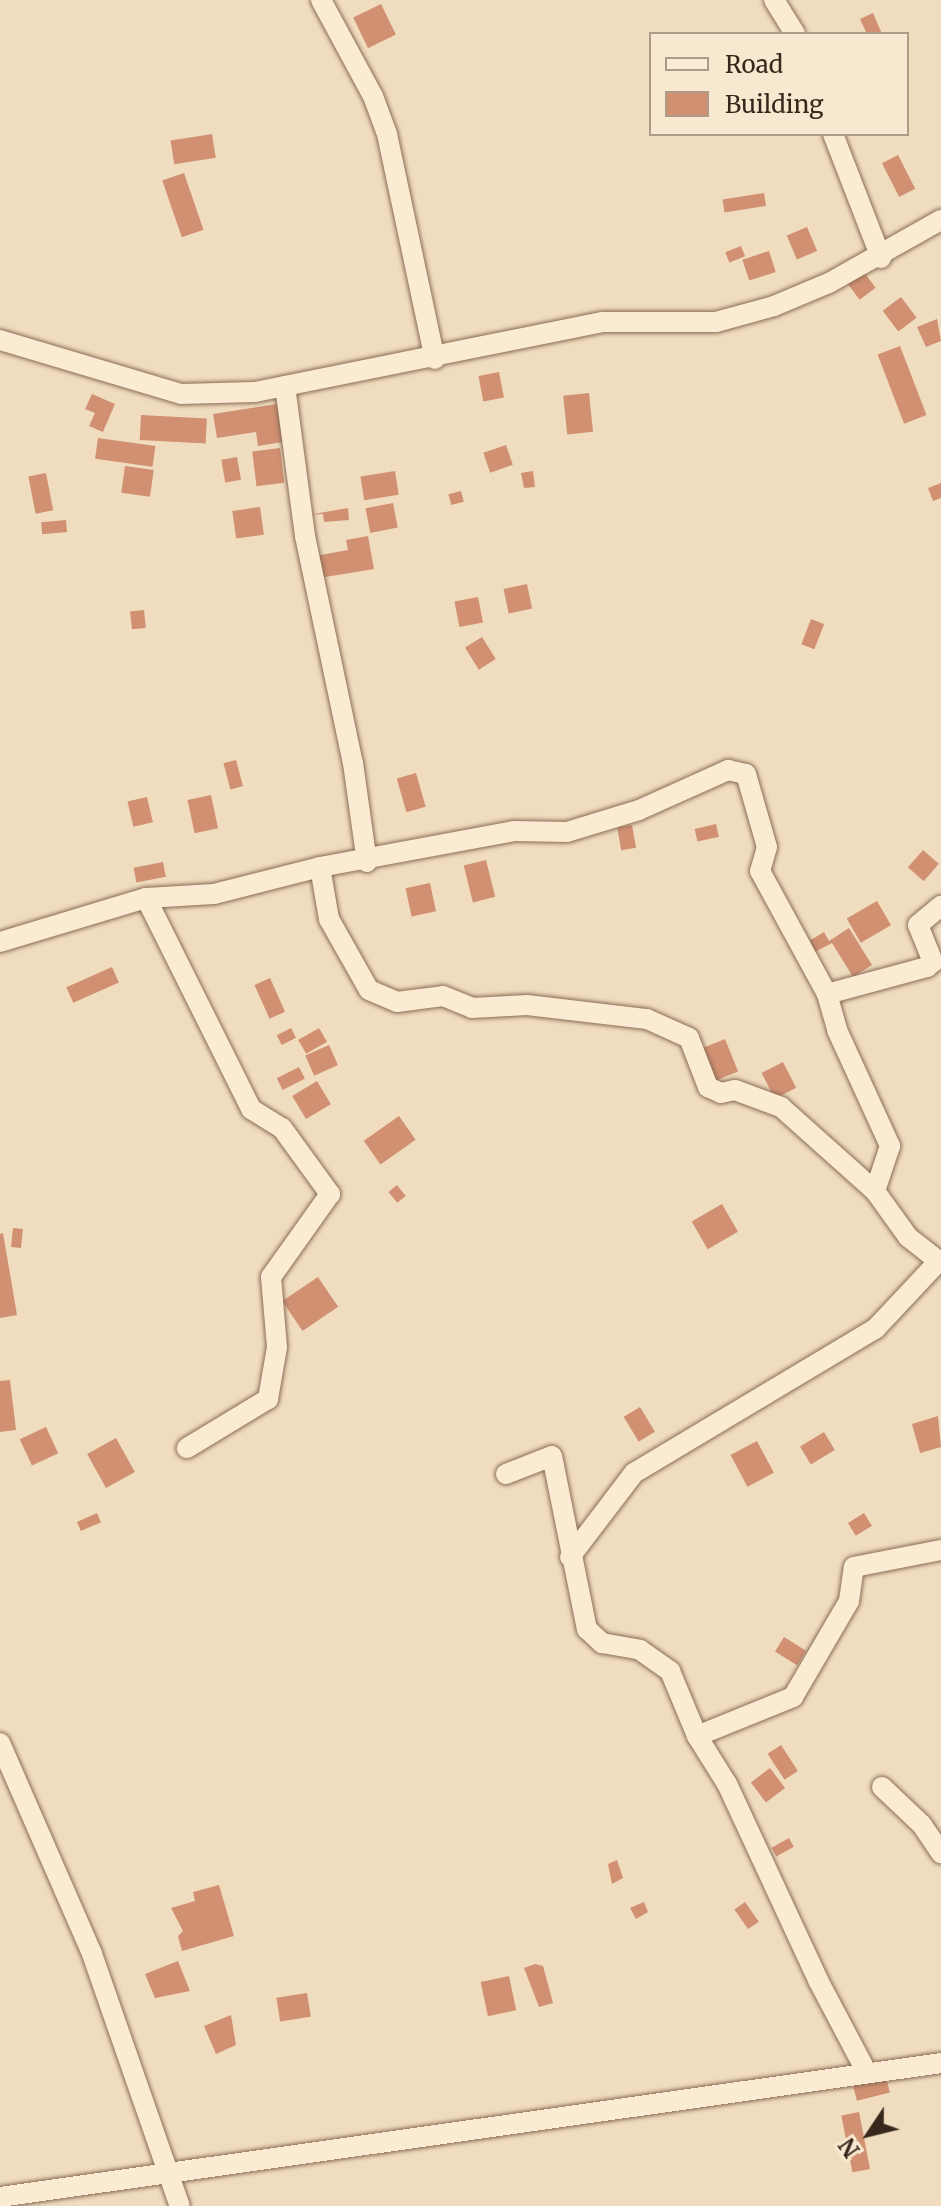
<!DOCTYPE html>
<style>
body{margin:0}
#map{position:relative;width:941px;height:2206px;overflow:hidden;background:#f0ddbf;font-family:Merriweather,serif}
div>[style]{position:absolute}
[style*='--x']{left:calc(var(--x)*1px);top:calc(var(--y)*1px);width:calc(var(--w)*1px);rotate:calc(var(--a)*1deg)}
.building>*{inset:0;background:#d19072;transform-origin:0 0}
.roads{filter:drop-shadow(0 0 2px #8a6c56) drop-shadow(0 0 2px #8a6c56)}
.street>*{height:20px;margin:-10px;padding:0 10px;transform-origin:10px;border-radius:10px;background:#fbebd2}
span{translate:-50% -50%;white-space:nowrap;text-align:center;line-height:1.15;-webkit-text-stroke:8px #f7e8cf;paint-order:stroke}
.legend{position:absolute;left:649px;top:32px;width:260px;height:104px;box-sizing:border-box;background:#f7e8cf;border:2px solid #ab9b87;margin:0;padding:10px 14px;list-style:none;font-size:24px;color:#38271c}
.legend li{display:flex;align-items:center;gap:16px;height:40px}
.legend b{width:40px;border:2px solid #ab9b87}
.north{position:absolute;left:829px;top:2094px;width:80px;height:80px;-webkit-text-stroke:6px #f7e8cf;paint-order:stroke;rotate:235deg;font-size:22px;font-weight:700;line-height:32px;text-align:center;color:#38271c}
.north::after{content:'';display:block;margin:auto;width:28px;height:36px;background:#38271c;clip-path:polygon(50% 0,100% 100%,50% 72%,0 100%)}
</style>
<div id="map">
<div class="building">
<i style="left:381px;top:4px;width:34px;height:31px;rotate:64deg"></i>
<i style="clip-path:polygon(873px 13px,882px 34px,867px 34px,860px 19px)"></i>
<i style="left:212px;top:134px;width:24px;height:42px;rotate:81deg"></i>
<i style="left:898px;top:155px;width:38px;height:18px;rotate:63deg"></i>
<i style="left:184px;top:173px;width:60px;height:23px;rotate:71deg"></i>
<i style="left:764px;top:193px;width:13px;height:42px;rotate:81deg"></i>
<i style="left:807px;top:227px;width:26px;height:22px;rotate:67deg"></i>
<i style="left:741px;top:246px;width:11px;height:17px;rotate:68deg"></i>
<i style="left:769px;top:251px;width:22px;height:28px;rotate:72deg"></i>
<i style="left:863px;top:271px;width:21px;height:20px;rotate:53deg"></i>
<i style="left:901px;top:297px;width:26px;height:23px;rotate:53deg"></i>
<i style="clip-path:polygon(937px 319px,941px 341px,926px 347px,917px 327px)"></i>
<i style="left:900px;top:346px;width:74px;height:24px;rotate:69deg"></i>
<i style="left:499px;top:372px;width:26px;height:21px;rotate:79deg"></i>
<i style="left:589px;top:393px;width:39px;height:26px;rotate:84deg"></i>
<i style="clip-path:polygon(92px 394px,115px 404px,103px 432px,89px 426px,95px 413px,85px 409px)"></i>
<i style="clip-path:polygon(277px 404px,283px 442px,258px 446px,256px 432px,217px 438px,213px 414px)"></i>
<i style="left:141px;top:415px;width:66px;height:25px;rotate:3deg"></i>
<i style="left:98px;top:438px;width:58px;height:21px;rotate:8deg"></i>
<i style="left:506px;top:445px;width:21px;height:24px;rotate:71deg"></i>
<i style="left:280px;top:448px;width:35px;height:28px;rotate:83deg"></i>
<i style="left:237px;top:457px;width:23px;height:16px;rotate:80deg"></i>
<i style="left:125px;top:466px;width:29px;height:27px;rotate:8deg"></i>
<i style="left:395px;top:471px;width:24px;height:35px;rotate:81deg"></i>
<i style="clip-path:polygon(533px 471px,535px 487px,524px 488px,521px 473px)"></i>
<i style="left:46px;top:473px;width:38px;height:18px;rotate:79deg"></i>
<i style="clip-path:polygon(941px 483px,941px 498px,933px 501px,928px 488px)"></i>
<i style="left:461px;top:491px;width:11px;height:13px;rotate:75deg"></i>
<i style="left:393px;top:503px;width:25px;height:28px;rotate:79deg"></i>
<i style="left:260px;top:507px;width:28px;height:28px;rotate:82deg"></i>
<i style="clip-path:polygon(348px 508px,349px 520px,324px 522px,323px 514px,308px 515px)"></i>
<i style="left:66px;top:520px;width:12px;height:25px;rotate:85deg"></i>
<i style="clip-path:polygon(368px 536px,374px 569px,319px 578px,315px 556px,348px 550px,346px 540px)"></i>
<i style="left:527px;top:584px;width:25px;height:24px;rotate:78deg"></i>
<i style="left:478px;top:597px;width:26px;height:24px;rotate:79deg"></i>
<i style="left:144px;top:610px;width:18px;height:14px;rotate:84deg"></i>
<i style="left:811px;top:619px;width:14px;height:27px;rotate:21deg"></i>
<i style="left:482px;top:637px;width:26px;height:20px;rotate:58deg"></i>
<i style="left:236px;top:760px;width:27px;height:13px;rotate:75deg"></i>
<i style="left:416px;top:773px;width:35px;height:20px;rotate:74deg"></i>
<i style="left:211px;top:795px;width:34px;height:24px;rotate:78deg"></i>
<i style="left:147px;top:797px;width:26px;height:20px;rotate:77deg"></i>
<i style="left:716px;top:824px;width:13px;height:22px;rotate:77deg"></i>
<i style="left:632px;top:825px;width:23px;height:15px;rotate:80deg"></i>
<i style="left:923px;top:850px;width:21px;height:23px;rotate:41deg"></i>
<i style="left:486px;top:860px;width:38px;height:23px;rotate:76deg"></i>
<i style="left:163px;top:862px;width:15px;height:30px;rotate:79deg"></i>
<i style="left:430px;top:883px;width:29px;height:25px;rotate:78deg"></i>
<i style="left:877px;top:901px;width:28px;height:35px;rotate:60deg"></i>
<i style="clip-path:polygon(849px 928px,872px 965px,853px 977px,832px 943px,815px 952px,809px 941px,824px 932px,829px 941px)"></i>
<i style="left:112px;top:967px;width:17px;height:50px;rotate:66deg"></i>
<i style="left:270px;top:978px;width:37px;height:17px;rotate:66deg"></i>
<i style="left:291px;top:1028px;width:11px;height:16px;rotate:63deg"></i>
<i style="left:319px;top:1028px;width:16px;height:24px;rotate:60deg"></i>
<i style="left:725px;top:1039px;width:35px;height:26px;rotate:68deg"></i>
<i style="left:329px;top:1045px;width:22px;height:26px;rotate:66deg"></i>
<i style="left:783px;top:1062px;width:29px;height:24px;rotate:63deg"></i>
<i style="left:299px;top:1067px;width:13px;height:25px;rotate:63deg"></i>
<i style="left:317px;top:1081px;width:27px;height:29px;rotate:59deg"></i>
<i style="left:399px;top:1116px;width:29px;height:43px;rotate:55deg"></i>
<i style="left:397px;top:1185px;width:14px;height:11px;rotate:51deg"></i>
<i style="left:722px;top:1204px;width:32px;height:35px;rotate:60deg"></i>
<i style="left:13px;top:1228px;width:10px;height:19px;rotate:6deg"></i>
<i style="clip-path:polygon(3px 1233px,17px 1315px,0 1318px,0 1234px)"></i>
<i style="left:318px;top:1277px;width:36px;height:43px;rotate:56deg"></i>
<i style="clip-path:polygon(10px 1380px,16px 1430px,0 1432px,0 1381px)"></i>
<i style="left:640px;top:1407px;width:29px;height:19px;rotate:59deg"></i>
<i style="clip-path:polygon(938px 1416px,941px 1447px,920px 1453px,912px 1424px)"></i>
<i style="left:46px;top:1427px;width:29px;height:29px;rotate:65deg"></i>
<i style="left:824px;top:1432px;width:21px;height:28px;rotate:59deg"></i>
<i style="left:116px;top:1438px;width:39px;height:33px;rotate:61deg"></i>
<i style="left:757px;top:1441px;width:36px;height:30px;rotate:62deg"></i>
<i style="left:97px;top:1513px;width:10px;height:22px;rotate:66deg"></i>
<i style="left:864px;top:1513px;width:15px;height:19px;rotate:58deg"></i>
<i style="left:784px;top:1637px;width:26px;height:17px;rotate:32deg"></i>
<i style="left:781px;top:1745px;width:31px;height:16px;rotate:57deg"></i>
<i style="left:770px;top:1768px;width:25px;height:24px;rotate:53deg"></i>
<i style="left:789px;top:1838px;width:10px;height:20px;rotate:61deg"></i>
<i style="clip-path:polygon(617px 1860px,623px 1878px,612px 1884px,608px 1864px)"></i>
<i style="clip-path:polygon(219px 1885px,234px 1936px,182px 1951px,178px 1936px,183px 1931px,171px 1908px,195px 1901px,193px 1892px)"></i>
<i style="clip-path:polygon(644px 1902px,648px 1912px,636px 1919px,630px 1908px)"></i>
<i style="left:745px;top:1902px;width:24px;height:13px;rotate:55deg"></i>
<i style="clip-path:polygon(178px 1961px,190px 1991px,155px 1998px,145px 1974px)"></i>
<i style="clip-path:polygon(535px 1964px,543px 1966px,553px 2003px,539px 2007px,524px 1968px)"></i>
<i style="left:509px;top:1976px;width:35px;height:29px;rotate:78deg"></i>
<i style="left:307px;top:1993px;width:24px;height:31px;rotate:81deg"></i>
<i style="clip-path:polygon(231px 2015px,236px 2045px,216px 2054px,204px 2026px)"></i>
<i style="left:886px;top:2077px;width:16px;height:34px;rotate:76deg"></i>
<i style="left:859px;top:2112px;width:58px;height:18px;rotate:79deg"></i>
</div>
<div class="roads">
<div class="street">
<i style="--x:321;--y:0;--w:109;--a:61.6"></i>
<i style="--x:373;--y:96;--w:40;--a:69.8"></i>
<i style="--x:387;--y:134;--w:230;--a:78"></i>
<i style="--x:774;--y:0;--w:40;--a:58"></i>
<i style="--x:833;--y:134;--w:133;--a:68.8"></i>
<i style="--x:0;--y:340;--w:189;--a:16.6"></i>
<i style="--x:181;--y:394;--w:74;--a:-1.5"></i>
<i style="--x:255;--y:392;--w:355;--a:-11.4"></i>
<i style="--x:603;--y:322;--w:113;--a:0"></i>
<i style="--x:716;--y:322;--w:60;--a:-15.4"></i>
<i style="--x:774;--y:306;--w:60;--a:-22.7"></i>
<i style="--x:829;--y:283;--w:129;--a:-29.4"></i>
<i style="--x:285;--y:386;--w:151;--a:82.4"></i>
<i style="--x:305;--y:536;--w:232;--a:78.1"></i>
<i style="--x:353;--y:763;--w:100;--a:82"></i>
<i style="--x:320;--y:867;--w:53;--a:80.2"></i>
<i style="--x:329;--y:919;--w:81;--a:60.6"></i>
<i style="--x:369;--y:990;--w:30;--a:23"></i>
<i style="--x:397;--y:1002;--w:46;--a:-7.4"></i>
<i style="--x:443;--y:996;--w:31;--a:22"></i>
<i style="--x:472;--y:1008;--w:55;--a:-3.1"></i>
<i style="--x:527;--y:1005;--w:121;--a:6.7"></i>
<i style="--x:647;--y:1019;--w:46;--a:24.3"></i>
<i style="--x:689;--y:1038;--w:53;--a:68.8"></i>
<i style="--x:708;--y:1087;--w:14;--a:25"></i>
<i style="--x:721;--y:1093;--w:14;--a:-12"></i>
<i style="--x:735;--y:1090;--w:49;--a:20.3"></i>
<i style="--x:781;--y:1107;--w:126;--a:41.8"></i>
<i style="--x:146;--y:898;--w:236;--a:63.5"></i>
<i style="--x:251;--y:1109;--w:36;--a:32"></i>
<i style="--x:282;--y:1128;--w:82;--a:54"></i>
<i style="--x:330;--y:1194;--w:102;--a:125.4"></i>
<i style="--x:271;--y:1277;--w:70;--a:85.1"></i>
<i style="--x:277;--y:1347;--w:53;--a:99.8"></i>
<i style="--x:268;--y:1399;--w:95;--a:148.8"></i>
<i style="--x:0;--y:942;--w:152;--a:-16.8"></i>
<i style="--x:146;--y:898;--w:68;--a:-3.4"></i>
<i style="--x:214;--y:894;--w:109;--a:-14.3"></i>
<i style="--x:320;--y:867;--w:197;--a:-10.5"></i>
<i style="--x:514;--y:831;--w:53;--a:1.1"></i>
<i style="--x:567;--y:832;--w:75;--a:-17"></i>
<i style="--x:639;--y:810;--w:98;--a:-24.2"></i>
<i style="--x:728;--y:770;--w:18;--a:13"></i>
<i style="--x:746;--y:774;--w:76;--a:74"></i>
<i style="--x:767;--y:847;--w:25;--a:106"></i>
<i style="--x:760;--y:871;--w:140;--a:61.4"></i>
<i style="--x:827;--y:994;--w:37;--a:74"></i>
<i style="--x:837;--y:1030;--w:128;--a:65.4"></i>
<i style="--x:890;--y:1146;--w:47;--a:108.4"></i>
<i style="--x:875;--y:1191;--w:57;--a:54.3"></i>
<i style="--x:908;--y:1237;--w:42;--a:38.2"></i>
<i style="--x:827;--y:994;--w:104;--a:-15.1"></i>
<i style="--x:927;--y:967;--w:8;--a:-40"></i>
<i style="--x:933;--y:962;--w:40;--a:-112"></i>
<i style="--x:918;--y:925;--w:30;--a:-40"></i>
<i style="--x:506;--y:1474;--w:49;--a:-21.4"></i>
<i style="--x:552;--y:1456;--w:177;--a:78.6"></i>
<i style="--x:587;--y:1629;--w:21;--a:43"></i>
<i style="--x:602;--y:1643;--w:39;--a:10"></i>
<i style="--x:640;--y:1650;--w:37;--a:35"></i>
<i style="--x:670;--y:1671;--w:70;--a:67.4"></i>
<i style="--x:570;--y:1557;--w:106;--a:-52.7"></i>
<i style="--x:634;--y:1473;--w:282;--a:-30.9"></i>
<i style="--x:876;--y:1328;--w:91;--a:-46.8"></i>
<i style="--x:0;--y:1743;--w:230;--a:66.4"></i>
<i style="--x:92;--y:1954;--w:267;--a:70.8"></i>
<i style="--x:882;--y:1787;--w:55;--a:43.5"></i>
<i style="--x:922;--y:1825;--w:34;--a:56"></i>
<i style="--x:867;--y:2073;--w:103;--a:-117.8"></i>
<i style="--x:819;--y:1982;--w:218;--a:-114.9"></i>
<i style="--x:727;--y:1784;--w:57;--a:-122"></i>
<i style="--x:697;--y:1736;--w:104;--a:-22.1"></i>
<i style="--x:793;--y:1697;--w:111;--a:-59.7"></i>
<i style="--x:849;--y:1601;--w:34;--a:-82"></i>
<i style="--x:854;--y:1567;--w:89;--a:-11.1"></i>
<i style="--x:0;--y:2197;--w:950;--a:-8.1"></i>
</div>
</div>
<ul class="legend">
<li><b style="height:10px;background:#fbebd2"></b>Road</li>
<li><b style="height:22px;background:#d19072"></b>Building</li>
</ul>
<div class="north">N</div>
</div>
